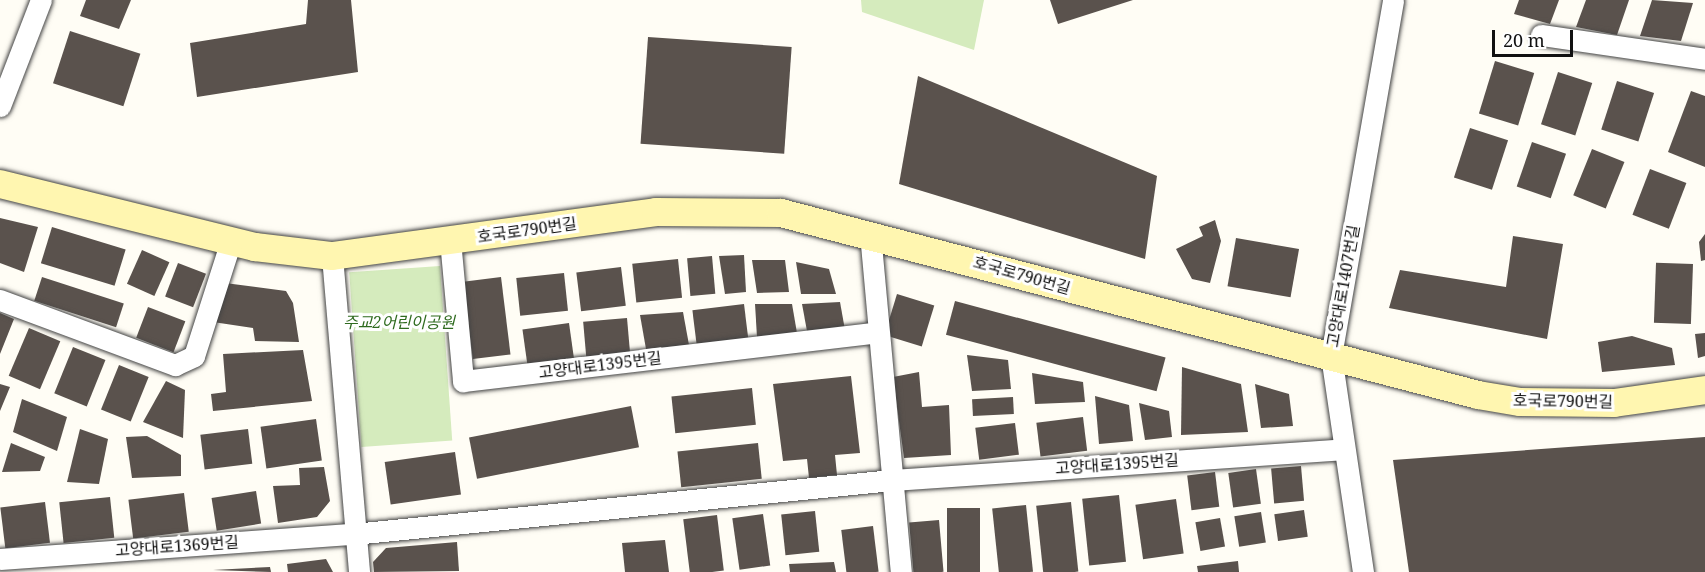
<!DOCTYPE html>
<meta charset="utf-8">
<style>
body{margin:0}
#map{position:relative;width:1705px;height:572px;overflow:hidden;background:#fffdf5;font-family:"Noto Serif","Noto Sans KR",serif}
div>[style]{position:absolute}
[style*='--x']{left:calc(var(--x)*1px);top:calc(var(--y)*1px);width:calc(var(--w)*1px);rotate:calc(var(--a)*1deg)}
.green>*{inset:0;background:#d5ebbd;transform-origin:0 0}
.building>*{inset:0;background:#5a524d;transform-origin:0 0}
.roads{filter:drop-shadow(0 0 2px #444) drop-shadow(0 0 2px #444)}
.street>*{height:21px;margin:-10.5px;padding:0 10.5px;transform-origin:10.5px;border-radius:10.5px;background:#fff}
.secondary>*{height:28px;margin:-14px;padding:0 14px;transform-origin:14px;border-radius:14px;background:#fff6b0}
span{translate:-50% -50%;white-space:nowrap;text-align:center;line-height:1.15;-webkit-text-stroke:6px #fff;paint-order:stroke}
.street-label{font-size:16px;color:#111}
.park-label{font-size:16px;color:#2f6b1f;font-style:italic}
.scale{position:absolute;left:1492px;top:30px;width:81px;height:27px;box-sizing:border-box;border:3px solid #111;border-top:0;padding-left:8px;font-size:18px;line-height:21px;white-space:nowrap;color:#111;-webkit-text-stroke:4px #fff;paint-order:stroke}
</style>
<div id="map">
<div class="green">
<i style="clip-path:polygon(861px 0,984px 0,974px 50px,862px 12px)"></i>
<i style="left:440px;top:266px;width:175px;height:91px;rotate:86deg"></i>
</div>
<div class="building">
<i style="clip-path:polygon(86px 0,131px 0,119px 29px,80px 16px)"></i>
<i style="clip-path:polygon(308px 0,351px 0,358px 72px,197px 97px,190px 43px,306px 24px)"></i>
<i style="clip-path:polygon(1050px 0,1133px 0,1058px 24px)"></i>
<i style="clip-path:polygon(1519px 0,1559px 0,1550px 24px,1514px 14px)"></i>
<i style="clip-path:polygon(1586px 0,1629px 0,1617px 35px,1576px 27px)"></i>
<i style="clip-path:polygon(1652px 0,1693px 3px,1681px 41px,1640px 36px)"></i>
<i style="left:70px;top:31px;width:74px;height:55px;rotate:18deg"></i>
<i style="left:648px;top:37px;width:144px;height:107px;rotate:4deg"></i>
<i style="left:1495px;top:61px;width:41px;height:55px;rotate:17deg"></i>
<i style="left:1558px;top:72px;width:36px;height:55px;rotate:18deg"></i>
<i style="clip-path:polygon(918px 76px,1157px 176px,1145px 259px,899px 184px)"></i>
<i style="left:1617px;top:81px;width:39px;height:51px;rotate:18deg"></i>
<i style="clip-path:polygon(1691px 91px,1705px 96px,1705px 167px,1668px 152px)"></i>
<i style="left:1470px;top:128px;width:40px;height:52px;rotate:18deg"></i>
<i style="left:1532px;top:142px;width:36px;height:47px;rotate:19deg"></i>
<i style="left:1592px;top:149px;width:35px;height:50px;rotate:22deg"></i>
<i style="left:1650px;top:169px;width:39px;height:49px;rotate:21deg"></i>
<i style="clip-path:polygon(0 218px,38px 227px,24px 272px,0 263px)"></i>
<i style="clip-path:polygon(1215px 220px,1221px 241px,1210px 283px,1192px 279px,1176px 249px,1203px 236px,1199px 227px)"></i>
<i style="left:52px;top:227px;width:77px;height:38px;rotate:17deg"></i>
<i style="clip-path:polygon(1705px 234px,1705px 260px,1701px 261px,1699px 242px)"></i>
<i style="clip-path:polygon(1513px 236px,1563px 244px,1547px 339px,1389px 308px,1400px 270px,1506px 287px)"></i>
<i style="left:1236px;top:238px;width:64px;height:49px;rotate:10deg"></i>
<i style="left:142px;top:250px;width:30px;height:37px;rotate:24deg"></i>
<i style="clip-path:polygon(744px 255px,746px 292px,725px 294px,719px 256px)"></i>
<i style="left:712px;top:256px;width:38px;height:25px;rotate:85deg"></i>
<i style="left:678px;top:259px;width:39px;height:46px;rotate:84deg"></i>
<i style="clip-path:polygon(752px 260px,785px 260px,789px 292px,757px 293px)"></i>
<i style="clip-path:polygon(796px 262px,829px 269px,836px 294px,801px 294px)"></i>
<i style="left:178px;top:263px;width:30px;height:36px;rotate:21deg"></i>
<i style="left:1693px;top:264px;width:60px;height:37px;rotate:92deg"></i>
<i style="left:621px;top:267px;width:39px;height:45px;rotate:83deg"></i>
<i style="left:564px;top:273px;width:38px;height:48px;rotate:84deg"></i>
<i style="left:42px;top:277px;width:86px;height:25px;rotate:18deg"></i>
<i style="left:501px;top:277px;width:78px;height:38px;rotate:83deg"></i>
<i style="clip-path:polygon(225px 283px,286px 291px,293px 303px,299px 342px,255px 341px,253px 328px,213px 322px)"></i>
<i style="left:897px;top:294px;width:39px;height:43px;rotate:17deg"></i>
<i style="left:955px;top:301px;width:218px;height:35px;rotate:15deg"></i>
<i style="clip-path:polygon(840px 302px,845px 330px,807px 331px,802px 304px)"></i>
<i style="left:744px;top:304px;width:35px;height:52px;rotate:83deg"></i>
<i style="clip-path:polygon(755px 304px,792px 304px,797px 333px,757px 337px)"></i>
<i style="left:148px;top:307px;width:40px;height:33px;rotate:21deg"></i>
<i style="clip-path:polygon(683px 312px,689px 345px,646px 349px,640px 315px)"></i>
<i style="clip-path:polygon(0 313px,14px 319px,0 354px)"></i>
<i style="left:627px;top:318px;width:35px;height:44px;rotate:85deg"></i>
<i style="left:569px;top:323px;width:35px;height:47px;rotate:82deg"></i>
<i style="left:29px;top:328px;width:34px;height:52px;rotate:23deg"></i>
<i style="clip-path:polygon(1705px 333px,1705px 356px,1698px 358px,1695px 334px)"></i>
<i style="clip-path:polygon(1632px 336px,1672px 348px,1675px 365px,1602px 372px,1598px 342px)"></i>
<i style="left:73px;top:347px;width:35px;height:50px;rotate:22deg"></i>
<i style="clip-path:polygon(303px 350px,312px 401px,213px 411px,211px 394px,226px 392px,223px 354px)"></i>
<i style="clip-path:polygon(967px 355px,1008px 360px,1011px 389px,972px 391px)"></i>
<i style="left:119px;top:365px;width:32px;height:48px;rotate:22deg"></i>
<i style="clip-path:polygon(1182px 367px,1241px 384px,1248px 432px,1181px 435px)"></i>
<i style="clip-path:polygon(919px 372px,922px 407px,949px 405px,951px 455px,904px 458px,893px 377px)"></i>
<i style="clip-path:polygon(1032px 373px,1083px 382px,1085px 402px,1035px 404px)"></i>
<i style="clip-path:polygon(851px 376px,860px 453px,835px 455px,837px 475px,809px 478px,807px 459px,783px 461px,773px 384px)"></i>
<i style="clip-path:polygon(166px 381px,185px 390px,183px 438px,143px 422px)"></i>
<i style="clip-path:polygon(0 384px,10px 387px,0 411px)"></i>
<i style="clip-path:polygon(1255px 384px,1289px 394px,1293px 426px,1261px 428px)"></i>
<i style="left:752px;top:388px;width:37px;height:81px;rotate:84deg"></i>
<i style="clip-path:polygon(1095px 396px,1129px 405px,1133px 441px,1099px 444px)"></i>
<i style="left:1013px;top:397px;width:17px;height:41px;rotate:87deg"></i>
<i style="clip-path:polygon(22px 399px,67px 417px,57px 451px,13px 432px)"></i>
<i style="clip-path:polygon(1139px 403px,1169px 411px,1172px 437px,1145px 440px)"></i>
<i style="left:631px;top:406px;width:42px;height:165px;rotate:79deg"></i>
<i style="left:1083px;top:417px;width:34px;height:47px;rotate:83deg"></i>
<i style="left:316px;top:419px;width:42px;height:56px;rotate:82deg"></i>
<i style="left:1015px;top:423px;width:32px;height:40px;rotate:83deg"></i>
<i style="clip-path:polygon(80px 429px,108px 439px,99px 484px,67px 482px)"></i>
<i style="left:248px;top:429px;width:35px;height:48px;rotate:83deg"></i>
<i style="clip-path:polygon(147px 436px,181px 455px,181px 476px,132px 478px,126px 437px)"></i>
<i style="clip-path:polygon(1705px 437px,1705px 572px,1409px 572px,1393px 460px)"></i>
<i style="clip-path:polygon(11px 443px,45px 457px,40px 471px,2px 472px)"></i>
<i style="left:758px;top:443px;width:36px;height:81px;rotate:84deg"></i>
<i style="left:455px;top:452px;width:43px;height:71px;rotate:82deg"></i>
<i style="left:1301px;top:466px;width:35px;height:30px;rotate:85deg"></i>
<i style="clip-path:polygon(324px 467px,330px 501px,317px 517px,278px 523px,273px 486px,300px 485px,299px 468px)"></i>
<i style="left:1256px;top:469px;width:35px;height:28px;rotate:82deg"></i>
<i style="left:1215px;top:472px;width:35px;height:28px;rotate:83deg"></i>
<i style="left:256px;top:491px;width:33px;height:45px;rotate:81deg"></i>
<i style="left:184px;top:493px;width:39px;height:56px;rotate:83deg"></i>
<i style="left:1119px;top:495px;width:67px;height:37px;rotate:84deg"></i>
<i style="left:110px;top:497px;width:41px;height:51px;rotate:84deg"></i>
<i style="left:1176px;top:499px;width:55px;height:41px;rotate:82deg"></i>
<i style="left:45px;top:502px;width:41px;height:45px;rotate:83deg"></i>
<i style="left:1071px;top:502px;width:70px;height:35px;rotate:84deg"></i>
<i style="left:1026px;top:505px;width:67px;height:34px;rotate:84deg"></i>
<i style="left:947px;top:508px;width:33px;height:64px"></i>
<i style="left:1304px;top:510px;width:27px;height:30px;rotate:82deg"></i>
<i style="left:815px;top:511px;width:41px;height:34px;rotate:84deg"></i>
<i style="left:1261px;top:512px;width:31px;height:27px;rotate:81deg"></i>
<i style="left:763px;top:514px;width:52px;height:31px;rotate:82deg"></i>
<i style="left:717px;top:515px;width:56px;height:34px;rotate:83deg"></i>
<i style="left:1220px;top:518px;width:29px;height:25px;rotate:80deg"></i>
<i style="left:939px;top:520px;width:52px;height:30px;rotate:85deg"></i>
<i style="left:873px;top:526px;width:46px;height:32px;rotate:83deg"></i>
<i style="clip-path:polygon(665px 540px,669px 572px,625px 572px,622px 543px)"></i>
<i style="clip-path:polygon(457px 542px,459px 571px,374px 572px,373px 562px,386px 548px)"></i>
<i style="clip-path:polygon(326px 559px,333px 572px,288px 572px,287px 564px)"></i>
<i style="clip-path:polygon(1238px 561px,1239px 572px,1198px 572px,1197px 566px)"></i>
<i style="clip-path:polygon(834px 562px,836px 572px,790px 572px,789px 564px)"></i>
<i style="clip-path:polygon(270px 567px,271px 572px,213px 570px)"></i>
</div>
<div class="roads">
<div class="street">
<i style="--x:1541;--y:35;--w:166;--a:8.3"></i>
<i style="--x:0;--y:106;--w:114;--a:-68.9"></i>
<i style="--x:870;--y:233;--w:340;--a:84.8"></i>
<i style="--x:450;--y:240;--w:142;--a:84.7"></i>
<i style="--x:463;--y:381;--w:417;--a:-6.7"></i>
<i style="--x:332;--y:256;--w:317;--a:85.1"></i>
<i style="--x:0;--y:300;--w:187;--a:20.4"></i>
<i style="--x:175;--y:365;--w:21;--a:-25"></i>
<i style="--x:194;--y:356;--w:121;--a:-72.2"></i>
<i style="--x:0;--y:559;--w:354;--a:-4.1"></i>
<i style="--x:353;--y:534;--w:542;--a:-5.72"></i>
<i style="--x:892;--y:480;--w:451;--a:-3.9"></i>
<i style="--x:1363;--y:572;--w:218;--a:-98.4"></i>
<i style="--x:1331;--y:356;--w:361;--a:-80.1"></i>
</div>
<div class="secondary">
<i style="--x:0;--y:184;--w:263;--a:13.9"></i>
<i style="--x:255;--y:247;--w:78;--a:6.7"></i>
<i style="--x:332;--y:256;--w:327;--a:-7.7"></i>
<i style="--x:656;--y:212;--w:125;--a:0.5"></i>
<i style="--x:781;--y:213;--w:720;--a:14.63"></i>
<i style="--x:1478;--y:395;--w:43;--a:9.5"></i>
<i style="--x:1520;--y:402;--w:94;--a:0.6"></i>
<i style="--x:1614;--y:403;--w:92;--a:-8.1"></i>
</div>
</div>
<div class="street-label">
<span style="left:527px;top:230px;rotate:-8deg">호국로790번길</span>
<span style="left:1022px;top:275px;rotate:16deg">호국로790번길</span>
<span style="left:1343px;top:286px;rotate:-80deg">고양대로1407번길</span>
<span style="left:600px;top:365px;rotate:-7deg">고양대로1395번길</span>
<span style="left:1563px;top:401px;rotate:1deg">호국로790번길</span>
<span style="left:1117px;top:464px;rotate:-4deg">고양대로1395번길</span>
<span style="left:177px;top:546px;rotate:-4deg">고양대로1369번길</span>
</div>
<div class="park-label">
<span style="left:399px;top:322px">주교2어린이공원</span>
</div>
<div class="scale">20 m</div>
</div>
